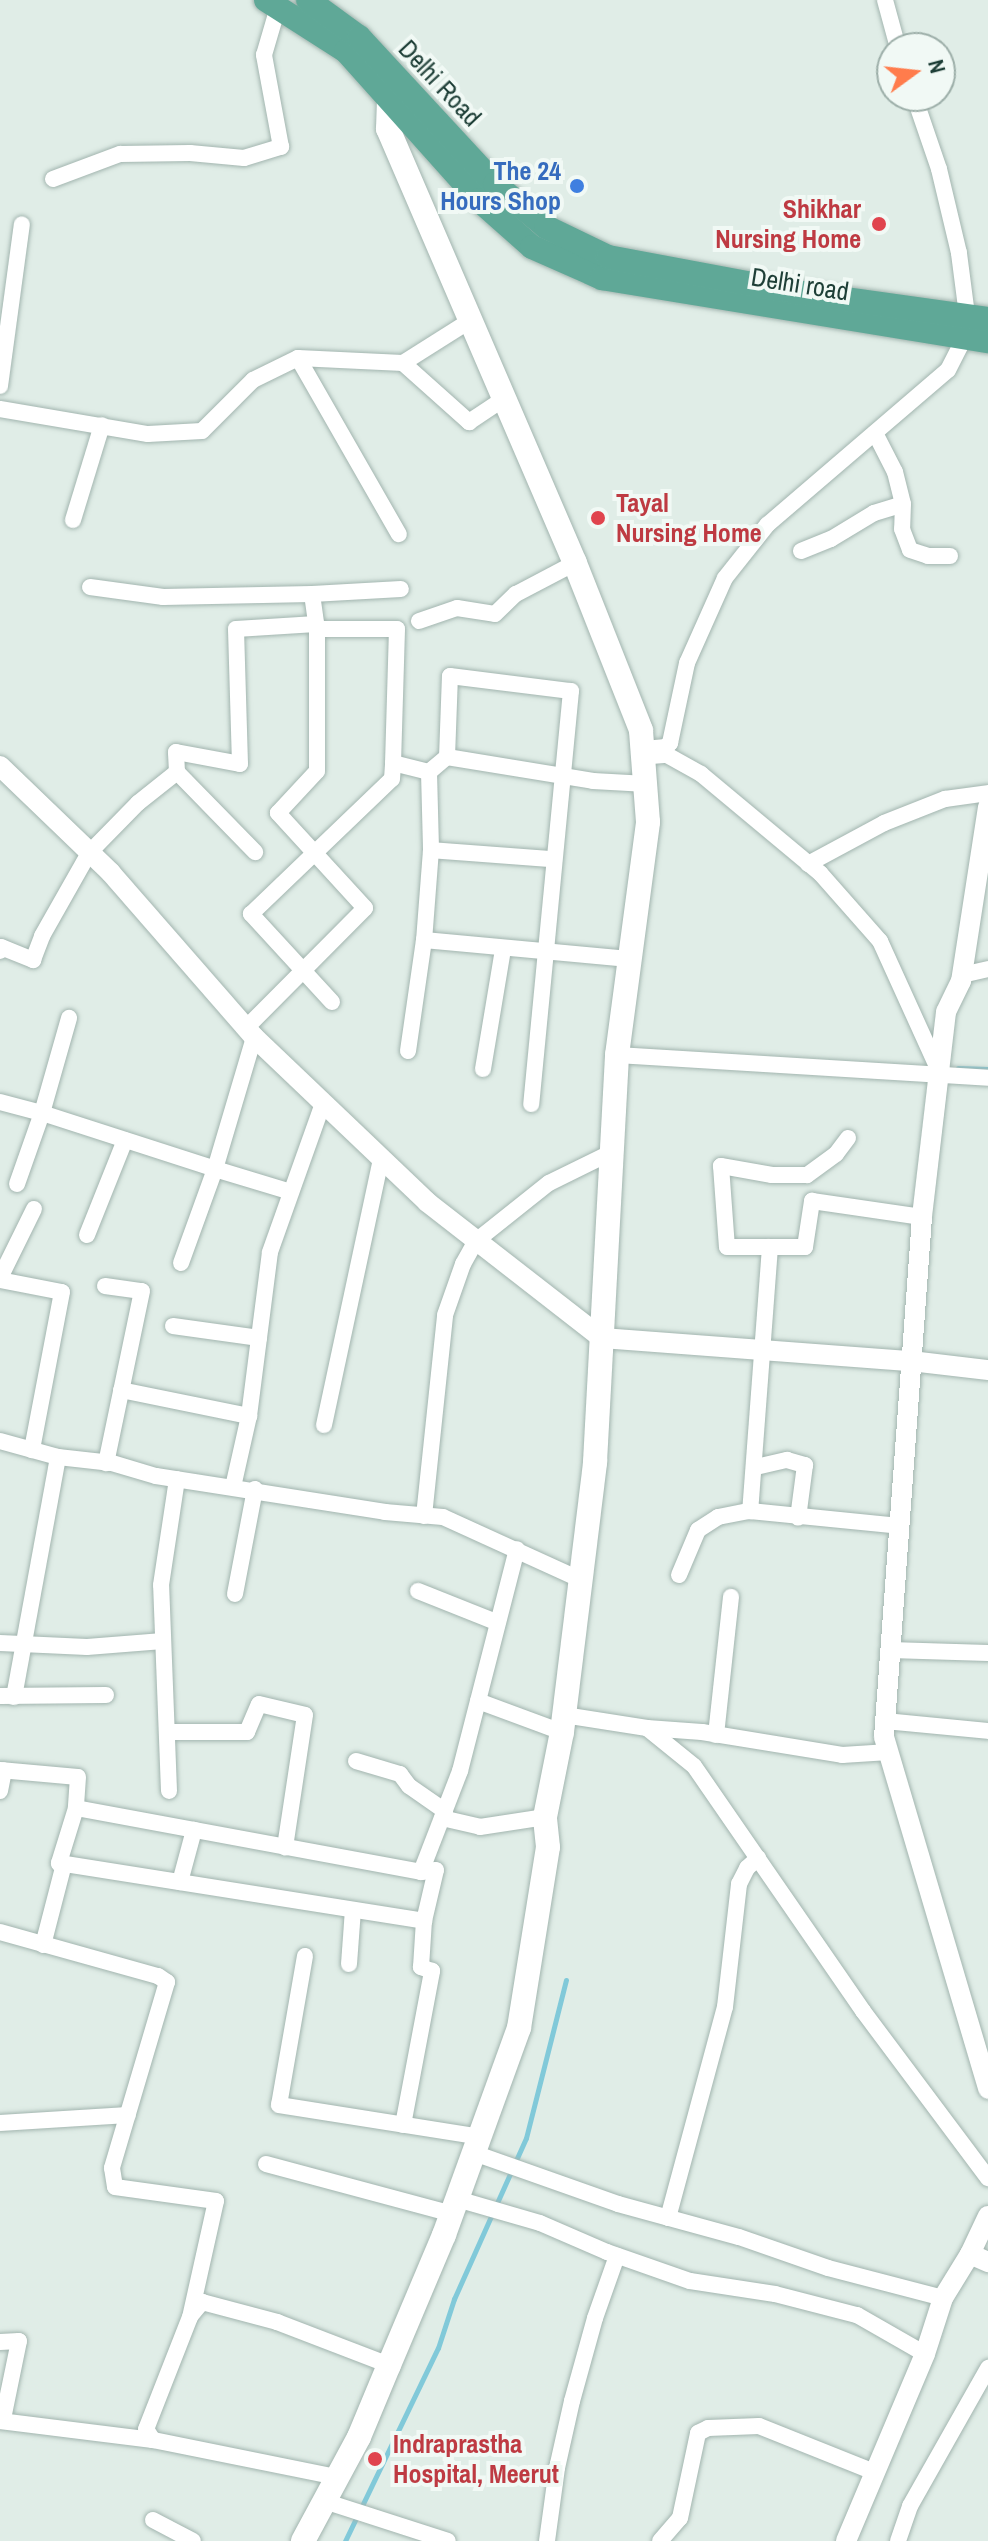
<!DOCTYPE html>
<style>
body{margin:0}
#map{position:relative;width:988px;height:2541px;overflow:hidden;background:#e0ede7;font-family:"Archivo Narrow",sans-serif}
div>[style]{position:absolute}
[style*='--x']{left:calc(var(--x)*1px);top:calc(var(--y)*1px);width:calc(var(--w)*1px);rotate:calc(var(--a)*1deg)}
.stream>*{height:5px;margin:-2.5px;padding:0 2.5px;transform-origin:2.5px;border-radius:2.5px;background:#81c9d9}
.roads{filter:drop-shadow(0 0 2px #a2b5af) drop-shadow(0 0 2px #a2b5af)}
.minor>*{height:16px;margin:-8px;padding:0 8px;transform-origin:8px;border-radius:8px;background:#fff}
.tertiary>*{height:20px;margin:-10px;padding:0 10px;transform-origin:10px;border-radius:10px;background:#fff}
.secondary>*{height:24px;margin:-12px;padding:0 12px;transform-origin:12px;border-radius:12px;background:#fff}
.primary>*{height:24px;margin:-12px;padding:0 12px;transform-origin:12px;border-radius:12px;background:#5fa897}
.dots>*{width:22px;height:22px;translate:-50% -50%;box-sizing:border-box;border:4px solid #f1f9f5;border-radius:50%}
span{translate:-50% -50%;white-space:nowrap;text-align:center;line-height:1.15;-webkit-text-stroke:8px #f1f9f5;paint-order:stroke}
.street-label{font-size:26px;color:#1e3f37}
.shop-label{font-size:26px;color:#366cbe;font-weight:700}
.right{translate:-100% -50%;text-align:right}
.health-label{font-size:26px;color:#be3a42;font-weight:700}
.left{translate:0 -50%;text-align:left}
.north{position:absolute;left:876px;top:32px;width:80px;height:80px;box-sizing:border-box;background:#f1f9f5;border:2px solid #9dafa9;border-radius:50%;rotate:75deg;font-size:22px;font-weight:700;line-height:32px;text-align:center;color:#1e3f37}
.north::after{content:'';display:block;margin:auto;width:28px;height:36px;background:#ff7c4c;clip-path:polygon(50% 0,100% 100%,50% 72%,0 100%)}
</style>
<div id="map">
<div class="stream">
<i style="--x:958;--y:1068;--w:30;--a:2"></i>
<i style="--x:345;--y:2541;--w:214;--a:-64.3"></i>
<i style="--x:438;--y:2348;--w:52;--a:-71.9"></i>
<i style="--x:454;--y:2299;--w:176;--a:-65.9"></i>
<i style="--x:526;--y:2138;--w:163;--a:-75.8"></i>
</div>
<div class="roads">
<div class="minor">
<i style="--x:885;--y:0;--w:50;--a:74.8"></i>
<i style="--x:53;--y:179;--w:72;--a:-20.5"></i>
<i style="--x:120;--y:154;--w:70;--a:-0.8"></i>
<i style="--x:190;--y:153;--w:54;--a:5.3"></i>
<i style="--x:244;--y:158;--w:39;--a:-17"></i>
<i style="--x:281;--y:147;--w:94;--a:-100.5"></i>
<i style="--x:264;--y:55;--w:50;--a:-73.7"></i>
<i style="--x:298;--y:358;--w:203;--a:60.2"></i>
<i style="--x:403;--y:363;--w:89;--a:41.8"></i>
<i style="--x:469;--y:422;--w:43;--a:-33.7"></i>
<i style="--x:0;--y:386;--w:163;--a:-82.3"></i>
<i style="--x:0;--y:409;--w:150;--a:9.6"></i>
<i style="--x:148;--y:434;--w:54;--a:-3.2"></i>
<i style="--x:202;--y:431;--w:72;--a:-45"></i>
<i style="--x:253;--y:380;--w:50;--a:-26.1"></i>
<i style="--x:298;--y:358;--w:105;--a:2.7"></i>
<i style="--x:403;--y:363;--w:80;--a:-32.3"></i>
<i style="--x:903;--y:504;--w:25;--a:92"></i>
<i style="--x:902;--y:529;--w:22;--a:69"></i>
<i style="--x:910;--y:550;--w:19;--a:18"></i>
<i style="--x:928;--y:556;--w:22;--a:0"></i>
<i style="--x:73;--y:520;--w:99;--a:-73"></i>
<i style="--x:801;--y:551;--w:32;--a:-22"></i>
<i style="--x:831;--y:539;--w:50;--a:-31.2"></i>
<i style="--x:874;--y:513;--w:30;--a:-17"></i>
<i style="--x:903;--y:504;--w:33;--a:-104"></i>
<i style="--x:895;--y:472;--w:44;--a:-117.1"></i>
<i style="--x:90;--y:587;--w:74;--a:7.8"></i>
<i style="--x:163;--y:597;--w:149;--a:-1.2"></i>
<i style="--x:312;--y:594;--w:35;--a:82"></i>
<i style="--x:312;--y:594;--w:89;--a:-3.2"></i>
<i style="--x:419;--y:621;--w:40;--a:-18.9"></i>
<i style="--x:457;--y:608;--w:38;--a:9"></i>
<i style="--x:495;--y:614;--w:29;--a:-44"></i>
<i style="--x:516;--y:594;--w:67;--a:-27.7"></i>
<i style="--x:644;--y:749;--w:22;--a:-5"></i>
<i style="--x:666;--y:747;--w:6;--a:-45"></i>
<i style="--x:670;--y:743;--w:82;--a:-78"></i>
<i style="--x:687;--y:663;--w:93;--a:-65.9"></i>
<i style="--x:725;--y:578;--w:68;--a:-51.6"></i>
<i style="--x:767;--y:525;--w:238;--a:-40.6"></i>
<i style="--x:948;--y:370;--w:38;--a:-63"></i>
<i style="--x:965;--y:336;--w:21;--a:-85"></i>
<i style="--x:967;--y:315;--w:63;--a:-97.4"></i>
<i style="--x:959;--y:253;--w:86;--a:-103.4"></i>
<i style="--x:939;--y:169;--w:77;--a:-108.9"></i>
<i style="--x:651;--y:756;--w:16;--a:-4"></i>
<i style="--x:667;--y:755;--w:39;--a:29"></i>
<i style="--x:701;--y:774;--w:155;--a:39.8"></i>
<i style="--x:820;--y:873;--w:91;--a:48.6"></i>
<i style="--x:880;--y:941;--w:145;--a:65.6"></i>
<i style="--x:447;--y:757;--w:81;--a:-87.9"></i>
<i style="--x:450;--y:676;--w:122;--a:7.1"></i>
<i style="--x:571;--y:691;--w:415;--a:95.5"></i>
<i style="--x:177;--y:772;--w:20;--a:-93"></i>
<i style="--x:176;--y:752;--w:65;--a:10.6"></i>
<i style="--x:240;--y:764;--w:135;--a:-91.7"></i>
<i style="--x:236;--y:629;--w:80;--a:-3.6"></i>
<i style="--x:429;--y:772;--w:78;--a:88.5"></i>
<i style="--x:431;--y:850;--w:90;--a:94.4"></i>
<i style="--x:424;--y:940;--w:206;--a:5.3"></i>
<i style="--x:431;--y:850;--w:121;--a:4.3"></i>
<i style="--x:808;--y:864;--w:86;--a:-28.3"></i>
<i style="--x:884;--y:823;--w:66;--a:-21.5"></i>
<i style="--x:945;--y:799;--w:43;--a:-7.9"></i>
<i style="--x:0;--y:951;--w:4;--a:-76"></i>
<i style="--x:1;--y:947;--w:35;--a:22"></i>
<i style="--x:33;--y:960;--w:26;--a:-69"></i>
<i style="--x:42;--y:936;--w:95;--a:-60.5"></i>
<i style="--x:89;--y:853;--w:70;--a:-45.6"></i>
<i style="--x:138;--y:803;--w:50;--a:-38.5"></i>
<i style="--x:177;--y:772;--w:112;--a:45.7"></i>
<i style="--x:962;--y:975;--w:27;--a:-13"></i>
<i style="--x:332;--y:1002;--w:120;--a:-132.6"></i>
<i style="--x:251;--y:914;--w:195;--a:-43.8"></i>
<i style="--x:392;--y:779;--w:16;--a:-86"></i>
<i style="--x:246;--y:1028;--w:169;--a:-45.2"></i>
<i style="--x:365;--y:908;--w:129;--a:-132.5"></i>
<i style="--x:278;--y:813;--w:57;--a:-47.1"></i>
<i style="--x:317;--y:771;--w:142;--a:-90"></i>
<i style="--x:317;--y:629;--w:80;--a:0"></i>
<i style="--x:397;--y:629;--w:134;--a:91.7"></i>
<i style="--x:393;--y:763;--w:37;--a:14"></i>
<i style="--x:429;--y:772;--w:23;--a:-40"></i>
<i style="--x:447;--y:757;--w:148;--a:9.3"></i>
<i style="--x:593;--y:781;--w:54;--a:3.2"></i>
<i style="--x:408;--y:1051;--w:112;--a:-81.8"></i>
<i style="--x:617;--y:1055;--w:372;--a:3.5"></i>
<i style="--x:483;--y:1069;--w:121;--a:-80.5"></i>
<i style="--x:0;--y:1102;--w:43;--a:14.7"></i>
<i style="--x:42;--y:1113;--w:99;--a:-74.1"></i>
<i style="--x:848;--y:1138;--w:20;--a:127"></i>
<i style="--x:836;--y:1154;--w:36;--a:144"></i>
<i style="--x:807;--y:1175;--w:35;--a:180"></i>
<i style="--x:772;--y:1175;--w:52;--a:-170"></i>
<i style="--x:721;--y:1166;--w:81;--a:85.8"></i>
<i style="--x:727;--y:1247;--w:78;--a:0"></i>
<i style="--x:805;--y:1247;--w:47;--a:-81.3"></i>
<i style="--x:812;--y:1201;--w:111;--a:8.3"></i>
<i style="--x:17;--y:1184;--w:75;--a:-70.6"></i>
<i style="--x:42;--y:1113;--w:182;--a:17.9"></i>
<i style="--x:215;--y:1169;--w:138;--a:-73.5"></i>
<i style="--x:87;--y:1235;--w:102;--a:-68.2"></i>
<i style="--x:770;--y:1247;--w:265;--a:94.3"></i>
<i style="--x:750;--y:1511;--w:150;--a:5.7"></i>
<i style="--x:181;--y:1263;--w:100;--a:-70.1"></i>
<i style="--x:215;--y:1169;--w:79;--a:16.8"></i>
<i style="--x:0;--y:1278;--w:77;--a:-63.8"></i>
<i style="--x:0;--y:1280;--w:63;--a:11"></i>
<i style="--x:62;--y:1292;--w:161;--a:100.8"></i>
<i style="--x:105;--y:1286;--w:37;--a:8"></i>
<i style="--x:142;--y:1291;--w:176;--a:101.8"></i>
<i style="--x:173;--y:1326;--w:87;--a:7.9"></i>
<i style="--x:121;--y:1390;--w:131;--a:11.5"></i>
<i style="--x:324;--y:1425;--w:273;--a:-77.9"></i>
<i style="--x:0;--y:1441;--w:60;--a:15.4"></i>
<i style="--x:58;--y:1457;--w:54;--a:6.3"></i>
<i style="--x:112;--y:1463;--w:46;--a:16.5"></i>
<i style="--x:156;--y:1476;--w:232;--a:8.9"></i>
<i style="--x:385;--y:1512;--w:58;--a:4.9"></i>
<i style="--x:443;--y:1517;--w:152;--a:24.5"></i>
<i style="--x:756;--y:1467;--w:32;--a:-13"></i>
<i style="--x:787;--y:1460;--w:19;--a:16"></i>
<i style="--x:805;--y:1465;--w:53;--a:97.5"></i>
<i style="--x:233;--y:1487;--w:73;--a:-77.3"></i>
<i style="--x:249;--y:1416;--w:165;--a:-82.7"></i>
<i style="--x:270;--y:1252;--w:158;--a:-70.4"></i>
<i style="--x:424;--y:1516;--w:202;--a:-84"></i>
<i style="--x:445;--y:1315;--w:54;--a:-70.6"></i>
<i style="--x:463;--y:1264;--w:26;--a:-61"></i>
<i style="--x:476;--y:1241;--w:93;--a:-38.5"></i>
<i style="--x:549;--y:1183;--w:70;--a:-26.2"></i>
<i style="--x:679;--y:1575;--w:49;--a:-67.1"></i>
<i style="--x:698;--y:1530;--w:24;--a:-33"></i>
<i style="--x:718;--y:1517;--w:33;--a:-11"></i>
<i style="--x:418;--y:1591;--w:84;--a:21.7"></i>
<i style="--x:235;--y:1594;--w:107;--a:-79.2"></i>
<i style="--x:0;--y:1643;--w:87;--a:2.6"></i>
<i style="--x:87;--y:1647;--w:76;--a:-4.5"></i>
<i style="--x:890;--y:1650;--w:98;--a:1.8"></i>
<i style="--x:0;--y:1696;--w:106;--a:-0.5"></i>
<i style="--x:14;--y:1697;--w:244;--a:-79.6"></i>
<i style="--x:478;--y:1701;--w:90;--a:20.3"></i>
<i style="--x:564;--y:1715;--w:84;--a:8.9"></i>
<i style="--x:647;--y:1728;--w:60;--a:39"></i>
<i style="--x:694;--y:1766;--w:298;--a:55.4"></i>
<i style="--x:863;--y:2011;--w:209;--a:53.2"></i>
<i style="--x:885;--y:1721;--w:103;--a:5.5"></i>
<i style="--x:647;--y:1728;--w:55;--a:4.2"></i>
<i style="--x:702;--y:1732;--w:142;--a:9.3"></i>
<i style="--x:842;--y:1755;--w:47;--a:-3.7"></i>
<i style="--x:167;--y:1732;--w:80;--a:0"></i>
<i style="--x:247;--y:1732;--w:30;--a:-67"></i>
<i style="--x:259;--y:1704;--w:47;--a:13.4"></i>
<i style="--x:305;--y:1715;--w:134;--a:98.6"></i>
<i style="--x:716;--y:1735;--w:139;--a:-83.8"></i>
<i style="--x:356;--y:1761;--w:46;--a:16.5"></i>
<i style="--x:400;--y:1774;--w:15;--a:53"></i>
<i style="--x:409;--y:1786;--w:44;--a:34.8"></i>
<i style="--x:0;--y:1770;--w:78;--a:5.1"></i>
<i style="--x:78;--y:1777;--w:31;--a:94"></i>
<i style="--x:76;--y:1808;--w:351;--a:10.5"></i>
<i style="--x:421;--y:1872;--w:108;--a:-68.9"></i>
<i style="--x:460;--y:1771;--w:229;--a:-75.6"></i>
<i style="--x:0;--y:1791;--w:21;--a:-79"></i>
<i style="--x:169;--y:1791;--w:206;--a:-92.2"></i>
<i style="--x:161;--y:1585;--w:107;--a:-81.4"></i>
<i style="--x:76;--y:1808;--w:58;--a:107.2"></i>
<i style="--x:59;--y:1863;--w:370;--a:9"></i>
<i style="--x:424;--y:1921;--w:52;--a:-76.8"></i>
<i style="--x:436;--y:1870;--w:15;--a:172"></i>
<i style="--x:442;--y:1818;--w:39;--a:13"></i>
<i style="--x:480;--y:1827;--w:66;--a:-8.7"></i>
<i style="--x:180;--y:1882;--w:54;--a:-74.9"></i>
<i style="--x:0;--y:1932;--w:164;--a:15.6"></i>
<i style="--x:158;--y:1976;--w:11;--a:34"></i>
<i style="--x:167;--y:1982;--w:194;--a:106.5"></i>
<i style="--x:112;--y:2168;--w:19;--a:81"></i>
<i style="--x:115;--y:2187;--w:102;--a:7.9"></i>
<i style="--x:216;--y:2201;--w:119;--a:102.6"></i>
<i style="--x:190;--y:2317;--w:120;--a:111.4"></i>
<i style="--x:146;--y:2429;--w:13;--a:58"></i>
<i style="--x:153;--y:2440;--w:188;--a:11.4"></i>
<i style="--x:43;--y:1945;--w:84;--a:-75.5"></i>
<i style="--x:305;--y:1956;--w:151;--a:99.9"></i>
<i style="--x:279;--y:2105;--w:204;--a:9"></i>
<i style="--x:349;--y:1964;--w:54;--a:-85.8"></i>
<i style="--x:0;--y:2123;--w:128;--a:-3.6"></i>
<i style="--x:403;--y:2125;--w:157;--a:-79.3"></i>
<i style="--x:432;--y:1971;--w:12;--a:-160"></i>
<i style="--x:421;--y:1967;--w:46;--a:-86.3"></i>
<i style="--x:474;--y:2153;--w:153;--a:19.5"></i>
<i style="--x:618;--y:2204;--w:125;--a:15.3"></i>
<i style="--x:739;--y:2237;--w:94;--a:19.2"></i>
<i style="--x:828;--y:2268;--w:119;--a:14.6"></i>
<i style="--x:266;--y:2164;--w:193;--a:15"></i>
<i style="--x:457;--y:2199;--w:86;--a:16.1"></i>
<i style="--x:540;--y:2223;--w:73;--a:23.4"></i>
<i style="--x:607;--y:2252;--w:88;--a:19.3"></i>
<i style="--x:690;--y:2281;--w:86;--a:8.7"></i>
<i style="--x:775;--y:2294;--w:85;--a:14.4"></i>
<i style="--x:857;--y:2315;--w:78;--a:29.8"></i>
<i style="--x:668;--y:2218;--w:219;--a:-74.9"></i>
<i style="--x:725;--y:2007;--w:124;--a:-83.5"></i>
<i style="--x:739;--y:1884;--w:18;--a:-63"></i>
<i style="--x:747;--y:1868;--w:15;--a:-42"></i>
<i style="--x:192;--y:2314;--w:16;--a:-50"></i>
<i style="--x:202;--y:2302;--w:78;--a:14.9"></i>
<i style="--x:277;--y:2322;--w:120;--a:21"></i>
<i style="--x:0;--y:2342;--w:19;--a:-3"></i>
<i style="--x:19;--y:2341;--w:80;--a:101.6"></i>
<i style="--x:0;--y:2421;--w:154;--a:7.1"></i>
<i style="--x:324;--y:2501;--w:130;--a:17.9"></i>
<i style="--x:153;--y:2520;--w:45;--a:27.7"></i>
<i style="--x:547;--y:2541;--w:74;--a:-82.2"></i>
<i style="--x:557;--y:2468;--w:69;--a:-77.4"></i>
<i style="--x:572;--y:2401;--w:86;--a:-74.5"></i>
<i style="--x:595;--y:2318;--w:66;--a:-70.5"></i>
<i style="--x:660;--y:2541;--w:30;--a:-49"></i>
<i style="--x:680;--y:2518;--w:87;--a:-78"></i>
<i style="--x:698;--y:2433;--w:11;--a:-27"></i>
<i style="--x:708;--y:2428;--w:51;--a:-2.2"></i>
<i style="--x:759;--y:2426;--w:124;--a:21.8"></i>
<i style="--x:898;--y:2541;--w:37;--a:-71"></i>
<i style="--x:910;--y:2506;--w:159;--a:-60.5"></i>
</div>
<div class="tertiary">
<i style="--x:0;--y:766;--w:154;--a:43.9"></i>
<i style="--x:111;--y:873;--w:218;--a:48.9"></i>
<i style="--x:254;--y:1037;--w:239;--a:43.6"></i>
<i style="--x:427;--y:1202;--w:222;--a:37.9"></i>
<i style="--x:602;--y:1338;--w:310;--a:4.3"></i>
<i style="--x:911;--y:1361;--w:78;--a:6.7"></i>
<i style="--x:988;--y:807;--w:176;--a:98.8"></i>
<i style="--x:961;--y:981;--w:34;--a:116"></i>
<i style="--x:946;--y:1012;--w:206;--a:96.7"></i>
<i style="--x:922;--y:1217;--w:521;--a:94.18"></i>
<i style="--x:884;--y:1737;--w:367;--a:73.5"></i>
<i style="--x:970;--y:2254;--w:42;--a:-64.7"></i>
<i style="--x:846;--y:2541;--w:203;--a:-67.1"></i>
<i style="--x:925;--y:2354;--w:59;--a:-72.2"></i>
<i style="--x:943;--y:2298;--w:52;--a:-58.5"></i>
<i style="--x:970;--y:2254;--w:20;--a:24"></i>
</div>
<div class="secondary">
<i style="--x:303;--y:2541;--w:118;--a:-61.7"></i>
<i style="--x:359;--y:2437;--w:78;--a:-67.4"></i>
<i style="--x:389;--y:2365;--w:141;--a:-67.1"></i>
<i style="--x:444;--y:2235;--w:220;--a:-70.1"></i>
<i style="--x:519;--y:2028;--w:183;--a:-80.9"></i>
<i style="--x:548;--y:1847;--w:30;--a:-96"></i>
<i style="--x:545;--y:1817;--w:87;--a:-78.7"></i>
<i style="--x:562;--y:1732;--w:272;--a:-83"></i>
<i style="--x:595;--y:1462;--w:408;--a:-86.9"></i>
<i style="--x:617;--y:1055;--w:235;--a:-82.4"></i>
<i style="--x:648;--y:822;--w:92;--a:-94.4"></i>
<i style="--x:641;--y:730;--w:180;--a:-111.6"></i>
<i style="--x:575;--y:563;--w:473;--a:-113.3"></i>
<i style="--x:388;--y:129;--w:33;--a:-88"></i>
<i style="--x:389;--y:96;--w:11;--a:-41"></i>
</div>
<div class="primary">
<i style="--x:266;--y:0;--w:95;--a:32.5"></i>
<i style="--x:346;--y:51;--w:200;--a:48.2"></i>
<i style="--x:479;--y:200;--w:71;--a:41.6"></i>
<i style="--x:532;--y:247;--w:77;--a:23.9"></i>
<i style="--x:602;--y:278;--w:391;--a:9.3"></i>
<i style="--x:308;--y:0;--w:63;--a:36"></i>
<i style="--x:359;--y:37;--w:200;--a:47.2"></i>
<i style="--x:495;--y:184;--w:67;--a:40.1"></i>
<i style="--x:546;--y:227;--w:69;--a:25.8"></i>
<i style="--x:608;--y:257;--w:184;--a:10.6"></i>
<i style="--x:789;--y:291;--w:201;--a:8"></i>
</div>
</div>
<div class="dots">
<i style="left:577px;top:186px;background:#3f7fe0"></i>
<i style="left:879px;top:224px;background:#e0444e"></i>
<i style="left:598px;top:518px;background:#e0444e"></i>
<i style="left:375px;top:2459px;background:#e0444e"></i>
</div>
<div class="street-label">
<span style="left:440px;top:83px;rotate:47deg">Delhi Road</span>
<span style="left:800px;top:284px;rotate:9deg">Delhi road</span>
</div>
<div class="shop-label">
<span class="right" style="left:561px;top:186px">The 24<br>Hours Shop</span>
</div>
<div class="health-label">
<span class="right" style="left:861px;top:224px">Shikhar<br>Nursing Home</span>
<span class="left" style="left:616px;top:518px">Tayal<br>Nursing Home</span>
<span class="left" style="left:393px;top:2459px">Indraprastha<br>Hospital, Meerut</span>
</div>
<div class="north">N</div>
</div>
